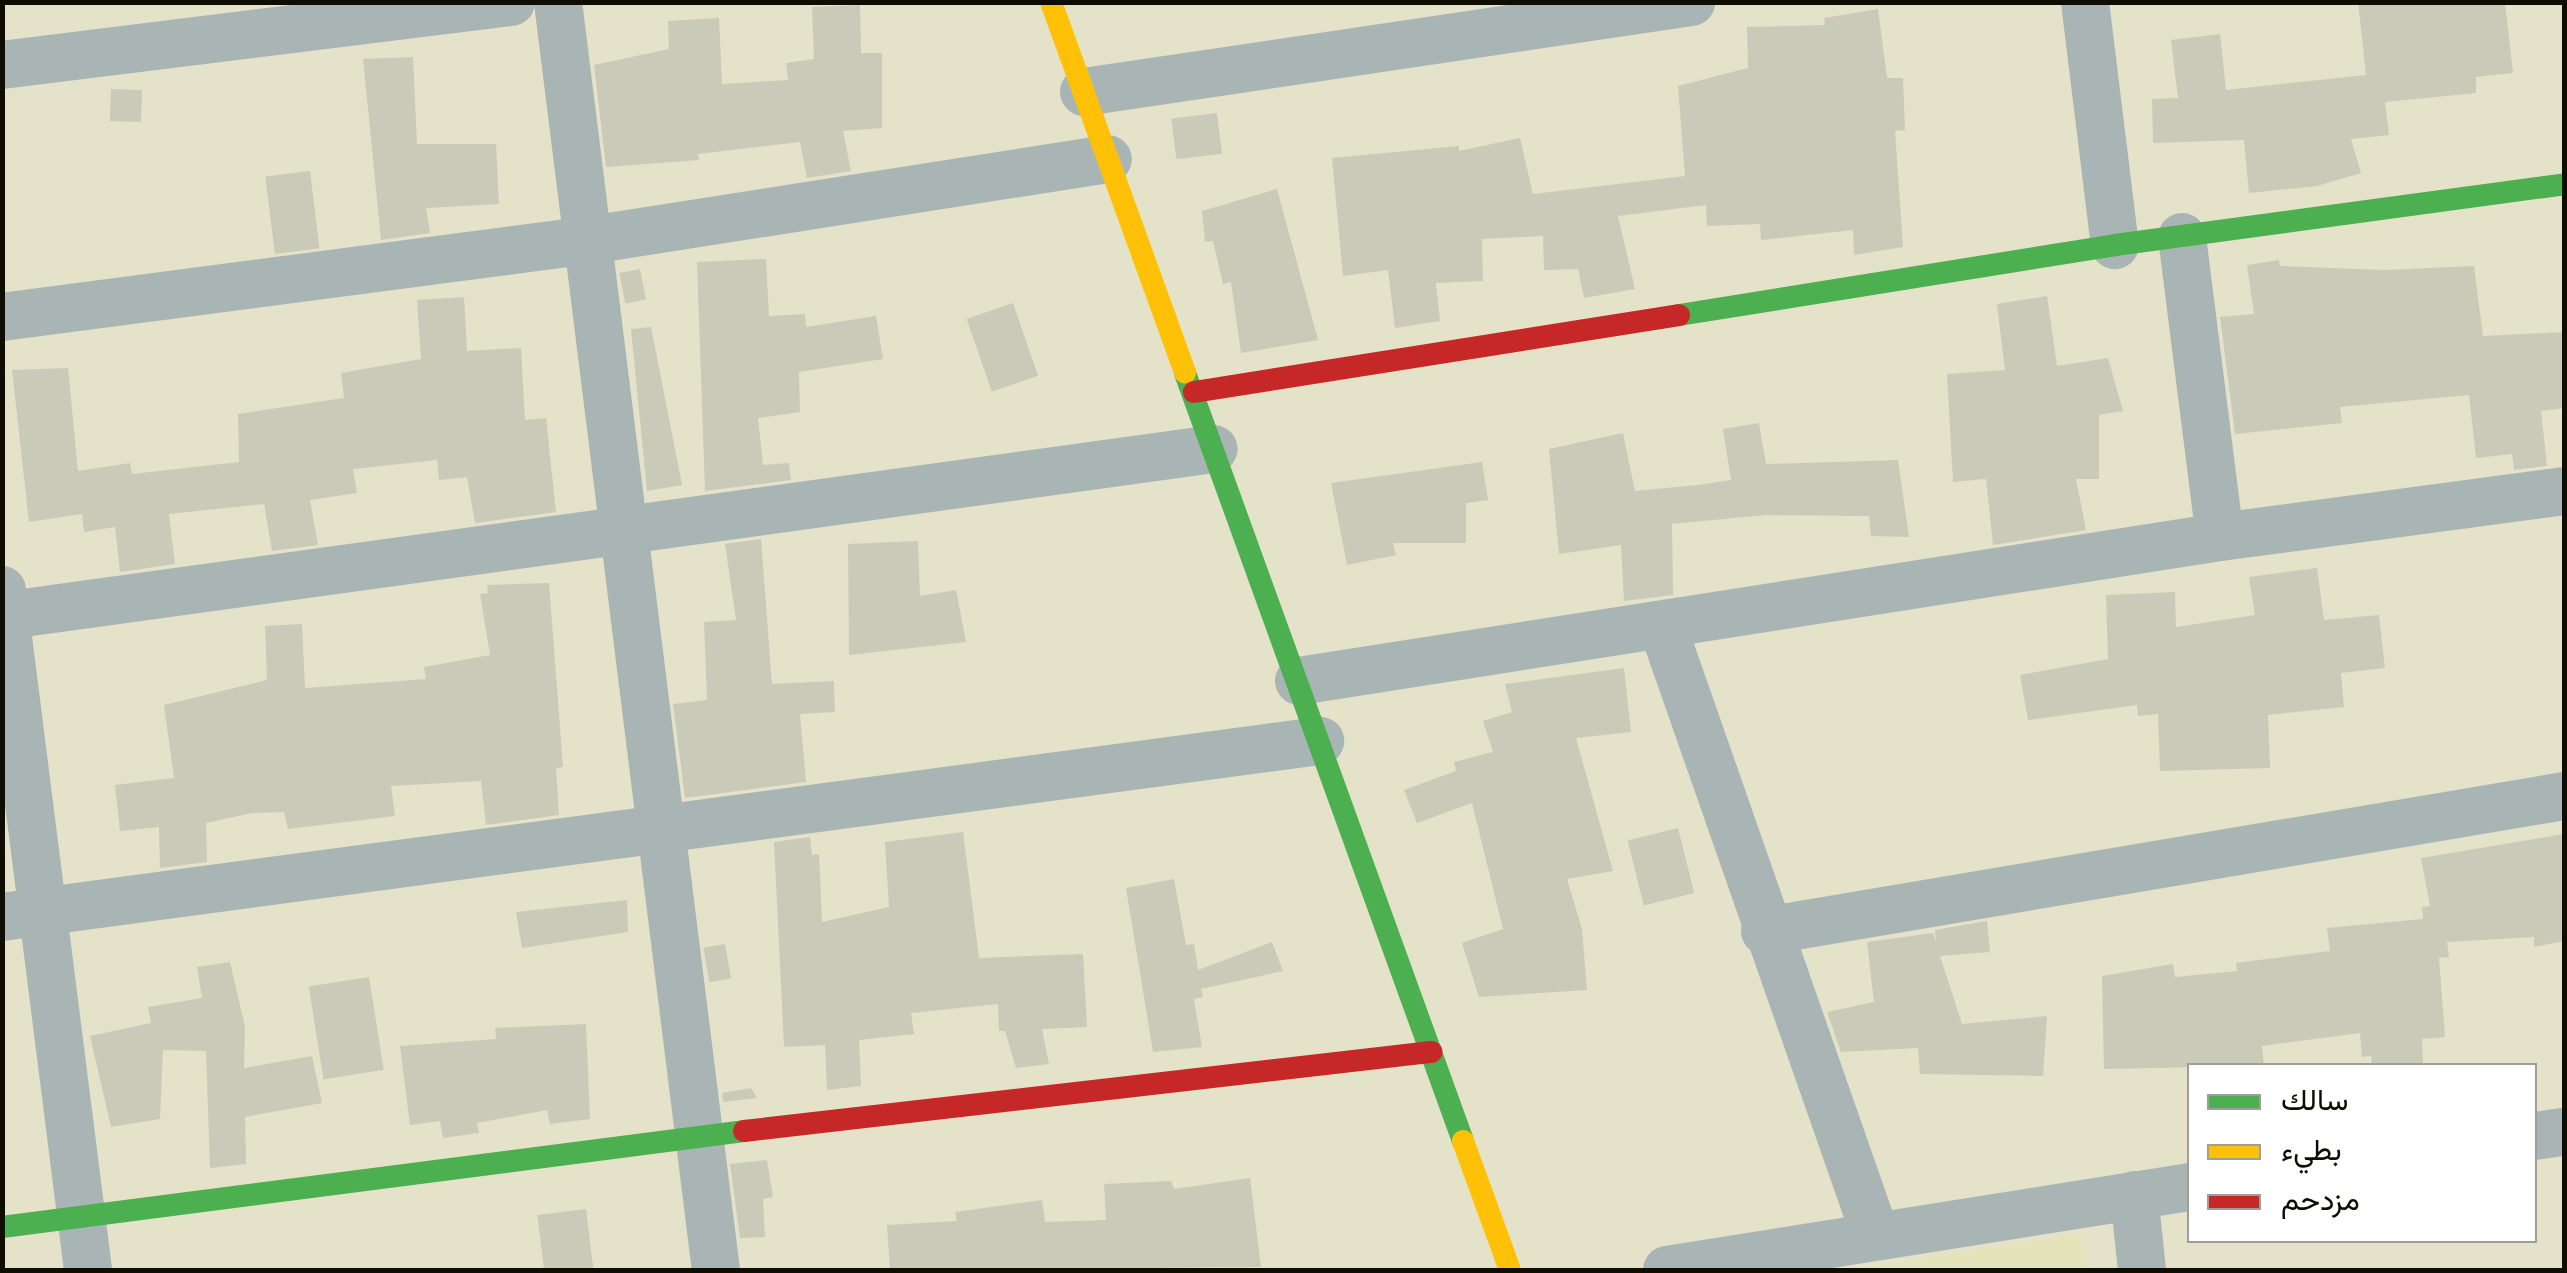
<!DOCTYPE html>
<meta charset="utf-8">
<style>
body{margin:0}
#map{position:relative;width:2567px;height:1273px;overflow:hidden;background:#e4e2c9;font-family:"Sofia Sans Condensed",Vazirmatn,sans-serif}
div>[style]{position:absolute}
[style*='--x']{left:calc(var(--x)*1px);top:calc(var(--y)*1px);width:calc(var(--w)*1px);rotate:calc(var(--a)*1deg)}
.built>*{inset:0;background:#e5e3ba}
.building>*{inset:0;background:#c9cbb8;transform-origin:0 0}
.street>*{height:48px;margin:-24px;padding:0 24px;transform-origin:24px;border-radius:24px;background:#a9b5b5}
.fast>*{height:22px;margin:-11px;padding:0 11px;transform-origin:11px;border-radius:11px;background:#4caf50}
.slow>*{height:22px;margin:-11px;padding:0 11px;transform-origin:11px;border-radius:11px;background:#ffc107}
.jam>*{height:22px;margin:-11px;padding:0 11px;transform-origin:11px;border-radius:11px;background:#c62828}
span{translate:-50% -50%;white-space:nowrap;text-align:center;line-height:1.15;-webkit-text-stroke:10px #fff;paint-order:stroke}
.frame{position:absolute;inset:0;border:5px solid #0f0d01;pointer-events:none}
.legend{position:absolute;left:2187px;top:1063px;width:350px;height:180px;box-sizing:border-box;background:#fff;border:2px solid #9f9e99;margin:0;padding:12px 18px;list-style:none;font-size:30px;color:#0f0d01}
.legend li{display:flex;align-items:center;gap:20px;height:50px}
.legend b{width:50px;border:2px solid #9f9e99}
</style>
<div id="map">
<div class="built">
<i style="clip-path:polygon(2080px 1234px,2087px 1270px,1852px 1270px)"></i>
</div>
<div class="building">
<i style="clip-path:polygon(2358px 2px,2505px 2px,2513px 73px,2476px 77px,2476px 93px,2385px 102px,2389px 135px,2351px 139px,2361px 173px,2317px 186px,2249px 193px,2244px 140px,2153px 143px,2152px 99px,2178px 98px,2171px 40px,2220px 34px,2226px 90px,2366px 75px)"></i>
<i style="clip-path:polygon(860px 5px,861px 53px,882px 53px,882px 128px,843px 131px,851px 171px,807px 178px,800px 142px,698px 154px,699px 160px,606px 167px,594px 65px,669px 49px,668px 21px,719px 18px,722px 84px,788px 80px,786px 63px,814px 59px,812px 7px)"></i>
<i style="clip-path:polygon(1878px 9px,1887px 78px,1903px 78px,1905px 130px,1895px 131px,1903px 247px,1854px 255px,1853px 230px,1761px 240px,1760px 224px,1707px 226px,1706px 205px,1618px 216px,1635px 289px,1584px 298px,1578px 269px,1544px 270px,1543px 236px,1482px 239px,1483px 281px,1436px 283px,1440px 321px,1395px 328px,1388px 270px,1343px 276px,1332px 158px,1459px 146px,1459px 151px,1520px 138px,1533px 194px,1685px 176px,1678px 86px,1748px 68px,1747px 27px,1825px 25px,1824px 18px)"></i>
<i style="clip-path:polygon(413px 57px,417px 144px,496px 144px,499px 204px,426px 208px,430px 233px,381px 240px,363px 59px)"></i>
<i style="left:111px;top:89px;width:31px;height:32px;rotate:2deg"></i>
<i style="left:1217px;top:113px;width:41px;height:46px;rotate:83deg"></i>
<i style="left:310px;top:171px;width:78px;height:45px;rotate:83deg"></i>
<i style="clip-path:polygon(1277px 189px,1318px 340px,1241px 353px,1231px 282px,1223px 284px,1213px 241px,1205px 242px,1202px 211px)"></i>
<i style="clip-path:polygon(766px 259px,769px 316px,805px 314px,806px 327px,876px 316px,883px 359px,799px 372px,800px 412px,758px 418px,763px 465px,789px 463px,791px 480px,705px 491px,697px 262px)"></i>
<i style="clip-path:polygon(2279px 260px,2280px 266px,2385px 270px,2474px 266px,2483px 336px,2564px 332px,2564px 408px,2541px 411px,2547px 466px,2514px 470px,2512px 454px,2476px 458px,2469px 395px,2340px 407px,2342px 423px,2235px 434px,2220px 317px,2254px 314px,2247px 265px)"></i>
<i style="left:640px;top:269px;width:31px;height:21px;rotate:79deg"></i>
<i style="clip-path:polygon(2047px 296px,2057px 366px,2108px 358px,2123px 411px,2099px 415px,2099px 479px,2076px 479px,2086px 530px,1993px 545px,1986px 479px,1953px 482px,1947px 374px,2005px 370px,1997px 304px)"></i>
<i style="clip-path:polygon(464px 297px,467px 351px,521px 348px,525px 420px,546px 418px,556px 512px,475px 523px,467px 477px,439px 480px,437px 460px,353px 469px,357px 493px,310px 500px,318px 545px,272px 551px,264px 504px,169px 514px,175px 564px,120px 572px,115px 527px,84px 532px,82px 514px,29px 522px,12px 370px,68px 368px,78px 471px,130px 463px,132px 474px,239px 462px,238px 414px,344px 398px,341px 373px,421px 359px,417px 300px)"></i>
<i style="left:1013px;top:303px;width:77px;height:49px;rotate:71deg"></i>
<i style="clip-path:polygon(651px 327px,682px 485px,647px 491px,631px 329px)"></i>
<i style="clip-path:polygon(1759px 423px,1766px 464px,1898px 460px,1909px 537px,1871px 536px,1869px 516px,1765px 515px,1672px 524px,1673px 595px,1624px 601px,1621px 545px,1559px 554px,1549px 449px,1623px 433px,1635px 491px,1698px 485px,1731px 480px,1723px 429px)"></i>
<i style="clip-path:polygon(1482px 462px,1488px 500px,1466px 503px,1466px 543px,1393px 543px,1396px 555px,1347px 565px,1331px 483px)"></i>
<i style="clip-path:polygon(761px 539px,772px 684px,834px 681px,835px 712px,800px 714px,806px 782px,685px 798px,673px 704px,707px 700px,704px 622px,736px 620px,725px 544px)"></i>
<i style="clip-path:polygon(918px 541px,920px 596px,956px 590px,966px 642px,849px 655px,848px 544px)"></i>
<i style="clip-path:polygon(2317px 568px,2324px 620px,2379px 615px,2385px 668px,2341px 673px,2344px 707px,2268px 715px,2270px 768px,2160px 771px,2158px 714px,2138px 716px,2137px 705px,2028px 720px,2020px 675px,2108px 659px,2106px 595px,2175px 592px,2176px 627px,2255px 615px,2249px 577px)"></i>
<i style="clip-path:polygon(549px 583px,563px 767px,556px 768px,559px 815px,486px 825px,481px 781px,391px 786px,395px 816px,288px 829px,284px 812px,252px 813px,206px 823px,207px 862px,160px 868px,159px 827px,120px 831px,115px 785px,174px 778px,164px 705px,267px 680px,265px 626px,302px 624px,305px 688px,426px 679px,424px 667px,490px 655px,480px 594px,488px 593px,487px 585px)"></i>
<i style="clip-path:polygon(1624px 668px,1631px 732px,1576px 738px,1613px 871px,1567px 879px,1582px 929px,1587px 990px,1479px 997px,1462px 943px,1503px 929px,1472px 803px,1417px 823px,1404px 790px,1456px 771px,1454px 762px,1493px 752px,1483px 721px,1512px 712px,1505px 684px)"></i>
<i style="left:1678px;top:828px;width:67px;height:52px;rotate:76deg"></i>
<i style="clip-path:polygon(963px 832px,979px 958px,1083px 954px,1087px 1027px,1042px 1029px,1049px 1064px,1016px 1068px,1005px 1031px,999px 1031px,998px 1004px,911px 1013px,914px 1034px,859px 1040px,861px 1086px,827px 1090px,825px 1045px,784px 1047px,774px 842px,810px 837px,812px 855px,819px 854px,822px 922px,889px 907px,885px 842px)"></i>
<i style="clip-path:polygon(2564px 834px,2564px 941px,2534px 947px,2534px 937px,2447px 942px,2449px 957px,2439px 958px,2445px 1037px,2422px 1039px,2423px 1066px,2372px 1066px,2371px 1056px,2362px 1057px,2360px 1033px,2262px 1046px,2264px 1066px,2104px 1069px,2102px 976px,2173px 964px,2175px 977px,2237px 971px,2236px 963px,2330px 951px,2327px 928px,2423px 919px,2422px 907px,2430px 906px,2421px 858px)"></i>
<i style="clip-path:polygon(1174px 879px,1186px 945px,1194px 944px,1198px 970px,1272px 942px,1283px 971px,1201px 989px,1203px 997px,1194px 999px,1202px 1047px,1153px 1052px,1126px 888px)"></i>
<i style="clip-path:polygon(627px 900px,628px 932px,522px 948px,516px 912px)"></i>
<i style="clip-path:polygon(1987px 921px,1990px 952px,1940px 956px,1962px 1024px,2047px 1016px,2043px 1076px,1920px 1074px,1918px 1048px,1841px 1052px,1827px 1012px,1874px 1002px,1867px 942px,1933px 933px,1936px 942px,1935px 930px)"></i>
<i style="left:725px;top:944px;width:35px;height:22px;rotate:80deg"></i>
<i style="clip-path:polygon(230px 962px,245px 1027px,244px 1068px,312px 1056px,322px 1103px,245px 1117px,246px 1164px,210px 1168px,206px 1051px,163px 1050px,160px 1119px,111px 1127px,90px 1036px,151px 1023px,148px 1007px,202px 998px,197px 967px)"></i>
<i style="left:369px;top:977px;width:94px;height:61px;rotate:81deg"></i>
<i style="clip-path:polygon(586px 1024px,590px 1119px,550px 1124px,547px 1110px,477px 1123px,479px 1133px,443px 1138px,440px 1121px,410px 1125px,400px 1046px,496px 1039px,495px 1028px)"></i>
<i style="clip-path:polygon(751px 1088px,757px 1098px,723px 1102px,722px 1093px)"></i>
<i style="clip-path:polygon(767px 1160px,773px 1197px,763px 1199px,765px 1237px,740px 1238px,730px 1164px)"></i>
<i style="clip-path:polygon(1250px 1178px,1261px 1267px,890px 1270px,887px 1225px,957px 1221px,955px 1212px,1042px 1200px,1045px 1222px,1106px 1220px,1104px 1184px,1171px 1181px,1174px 1189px)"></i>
<i style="left:586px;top:1209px;width:62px;height:49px;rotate:83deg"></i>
</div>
<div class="street">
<i style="--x:558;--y:2;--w:1278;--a:82.9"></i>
<i style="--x:2085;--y:2;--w:245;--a:83"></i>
<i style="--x:2;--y:65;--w:513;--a:-7.06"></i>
<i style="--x:1084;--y:92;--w:614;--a:-8.43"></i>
<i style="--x:2182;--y:237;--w:302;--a:82.8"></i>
<i style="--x:2;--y:317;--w:593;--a:-7.46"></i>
<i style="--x:590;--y:240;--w:524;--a:-8.89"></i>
<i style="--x:2;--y:590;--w:685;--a:82.79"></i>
<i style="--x:2;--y:616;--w:1223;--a:-7.85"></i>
<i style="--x:1662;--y:625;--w:645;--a:70.72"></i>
<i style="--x:1299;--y:681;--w:932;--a:-8.89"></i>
<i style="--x:2220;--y:537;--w:347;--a:-7.6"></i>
<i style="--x:2;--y:917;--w:1330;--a:-7.61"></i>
<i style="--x:1765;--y:931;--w:810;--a:-9.59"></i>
<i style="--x:2534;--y:1136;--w:30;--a:-8"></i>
<i style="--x:2134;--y:1195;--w:75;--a:83.9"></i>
<i style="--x:1667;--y:1270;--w:530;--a:-9.02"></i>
</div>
<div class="fast">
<i style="--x:1679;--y:315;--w:442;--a:-9.1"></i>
<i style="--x:2115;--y:245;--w:453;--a:-7.7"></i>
<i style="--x:1185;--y:373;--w:817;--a:70.1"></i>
<i style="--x:2;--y:1227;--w:748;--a:-7.37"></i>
</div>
<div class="slow">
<i style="--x:1051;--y:2;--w:394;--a:70.1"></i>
<i style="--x:1463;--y:1141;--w:137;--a:70"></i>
</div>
<div class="jam">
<i style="--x:1194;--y:392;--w:491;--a:-9"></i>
<i style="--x:744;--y:1131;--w:692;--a:-6.56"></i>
</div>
<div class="frame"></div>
<ul class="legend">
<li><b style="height:12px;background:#4caf50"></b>سالك</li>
<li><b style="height:12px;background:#ffc107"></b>بطيء</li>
<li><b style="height:12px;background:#c62828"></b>مزدحم</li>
</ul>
</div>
